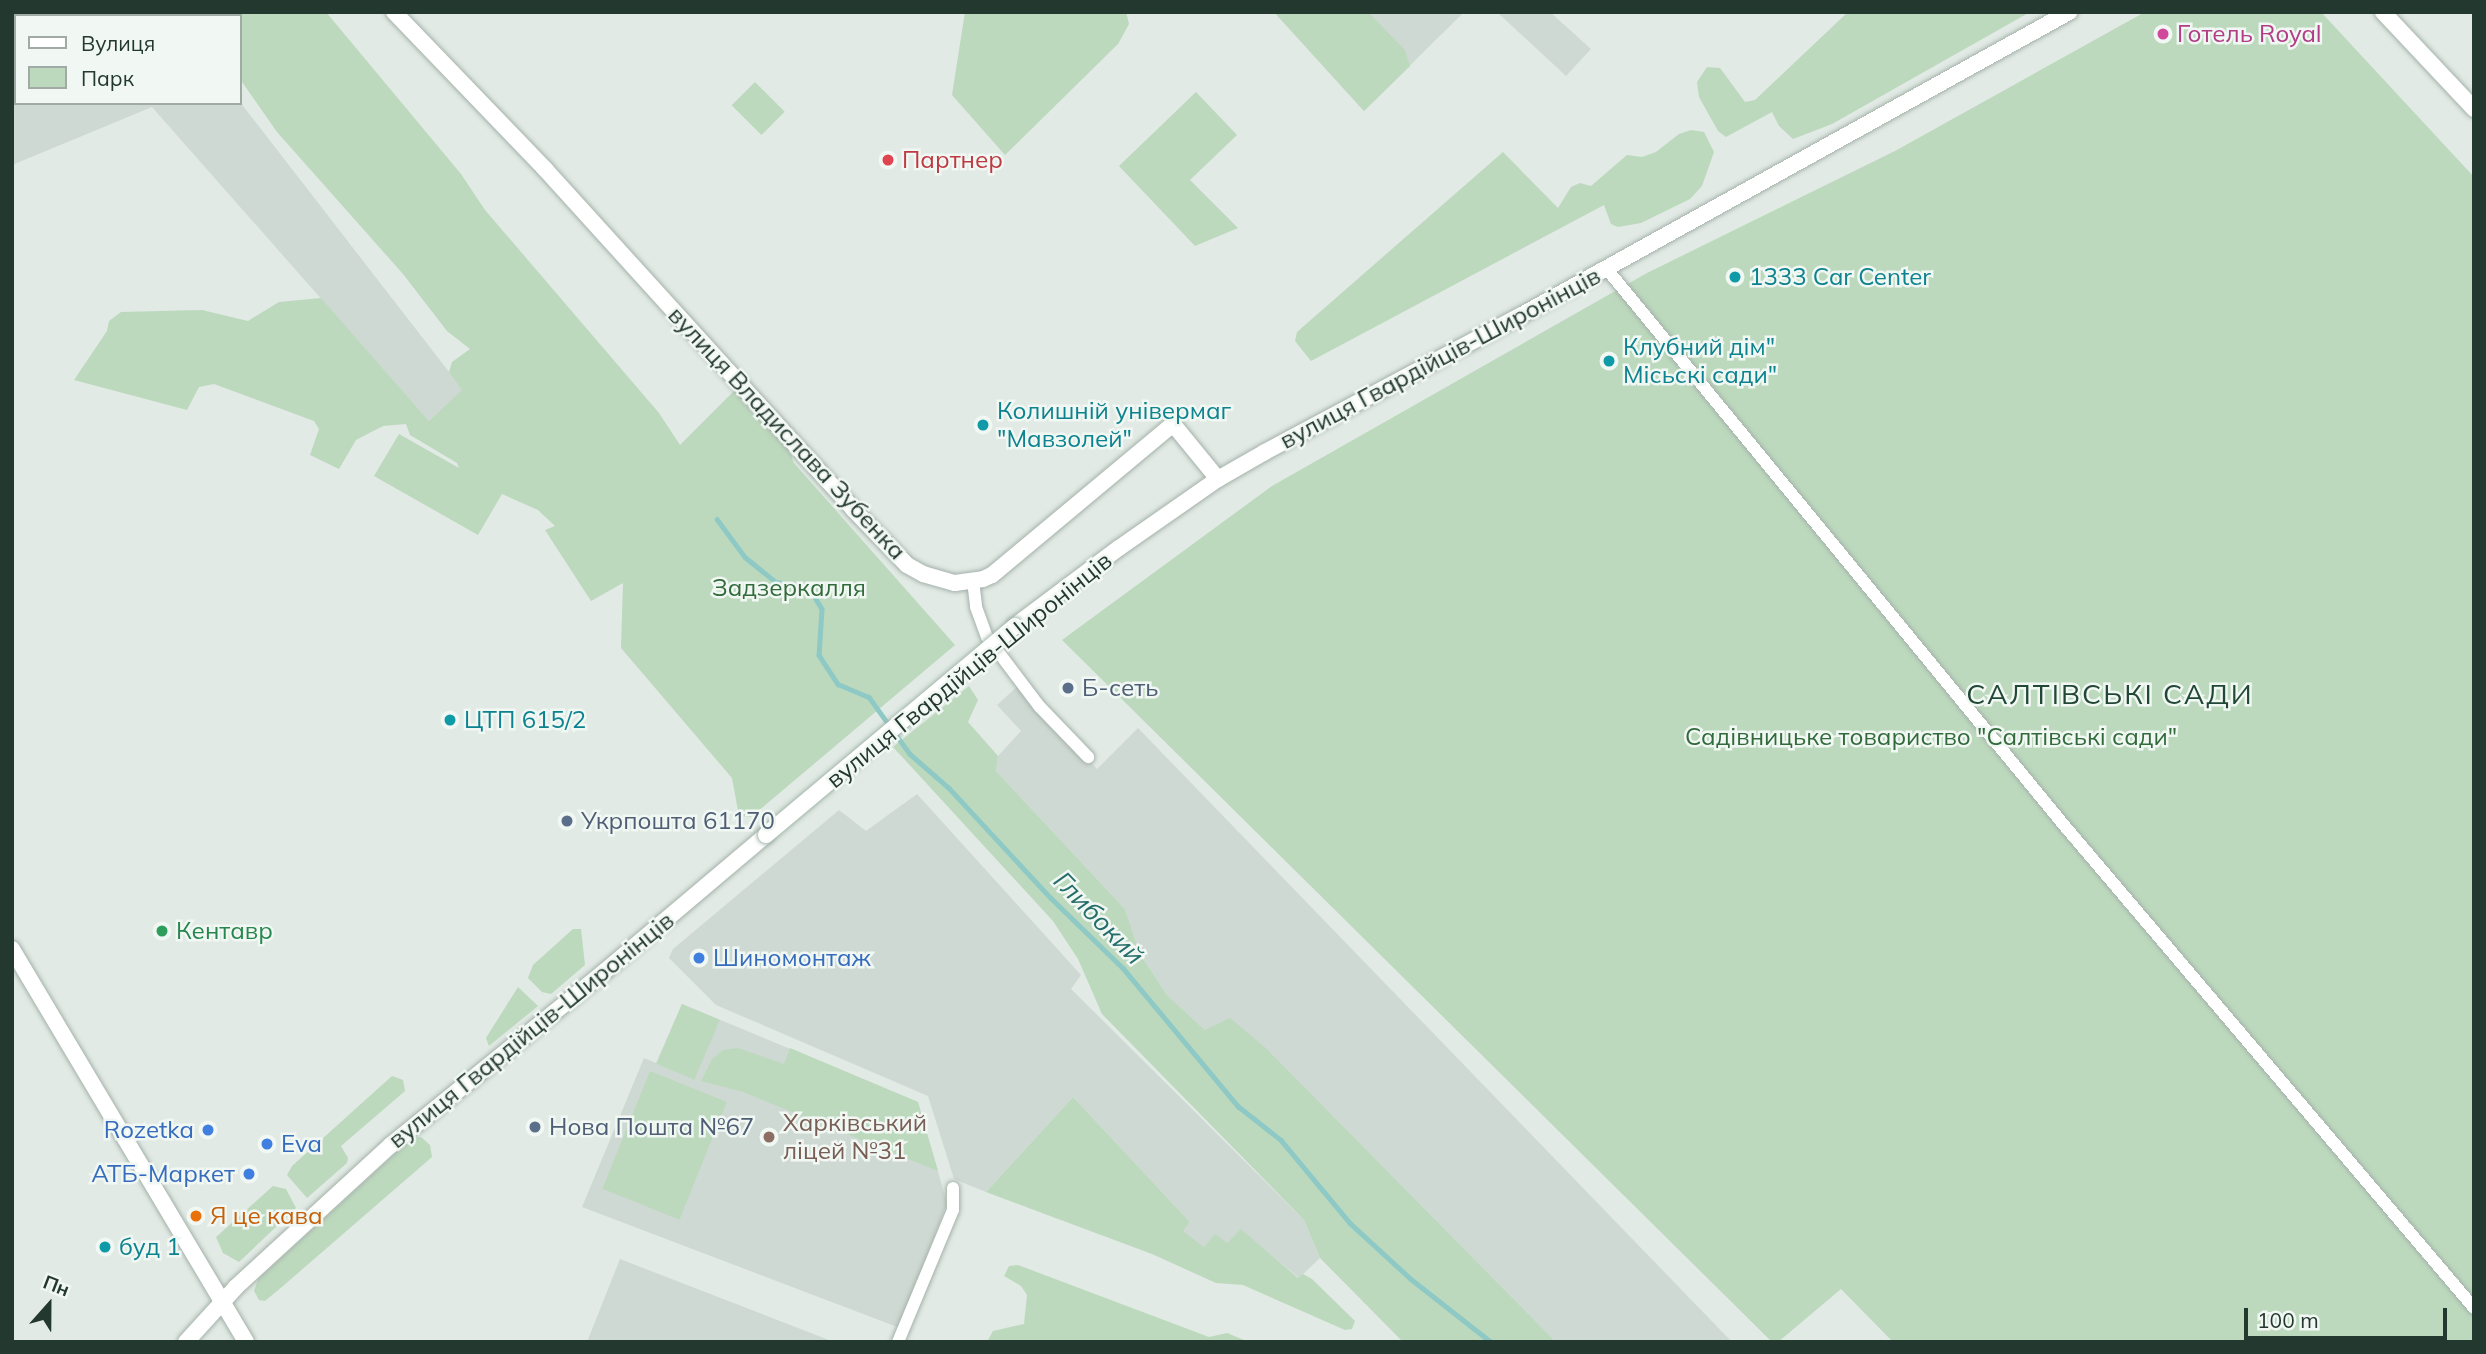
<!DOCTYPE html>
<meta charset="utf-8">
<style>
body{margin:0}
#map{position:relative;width:2486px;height:1354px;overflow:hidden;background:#e1eae4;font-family:Mulish,sans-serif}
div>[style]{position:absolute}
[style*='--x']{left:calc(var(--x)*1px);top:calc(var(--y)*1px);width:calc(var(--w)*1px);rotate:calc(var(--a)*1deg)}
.built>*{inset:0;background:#cfd9d3}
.green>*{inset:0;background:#bcd9bd;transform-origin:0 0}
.stream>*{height:4.5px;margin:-2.25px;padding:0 2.25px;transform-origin:2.25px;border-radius:2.25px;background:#8ec9c5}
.roads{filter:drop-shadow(0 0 2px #a4b1aa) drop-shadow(0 0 2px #a4b1aa)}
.street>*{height:12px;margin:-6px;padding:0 6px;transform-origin:6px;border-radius:6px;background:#fff}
.secondary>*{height:16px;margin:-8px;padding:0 8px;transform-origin:8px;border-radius:8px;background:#fff}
.bridges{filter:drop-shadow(0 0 2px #a3b7ac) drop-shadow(0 0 2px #a3b7ac)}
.secondary-bridge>*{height:16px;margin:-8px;padding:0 8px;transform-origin:8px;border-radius:8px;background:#fff}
.dots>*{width:19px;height:19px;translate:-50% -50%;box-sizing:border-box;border:4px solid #f1f7f3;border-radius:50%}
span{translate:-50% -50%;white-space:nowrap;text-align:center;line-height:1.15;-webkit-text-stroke:5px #f1f7f3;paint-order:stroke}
.hotel-label{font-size:24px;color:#b23c85}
.left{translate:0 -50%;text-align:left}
.health-label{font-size:24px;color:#be3a42}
.culture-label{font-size:24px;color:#0d838f}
.street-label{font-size:24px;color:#23382e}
.park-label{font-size:24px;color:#326b3b}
.service-label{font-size:24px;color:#4e5e75}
.leisure-label{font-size:24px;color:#27864d}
.shop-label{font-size:24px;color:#366cbe}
.right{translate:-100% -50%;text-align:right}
.education-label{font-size:24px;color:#785e54}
.food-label{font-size:24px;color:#c56008}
.water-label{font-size:26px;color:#246e6a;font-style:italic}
.quarter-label{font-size:28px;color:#214836;letter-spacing:2px}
.frame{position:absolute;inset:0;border:14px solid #23382e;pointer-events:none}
.legend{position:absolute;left:14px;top:14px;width:228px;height:91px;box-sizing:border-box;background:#f1f7f3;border:2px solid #9faba4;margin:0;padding:9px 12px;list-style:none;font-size:21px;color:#23382e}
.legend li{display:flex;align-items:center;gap:14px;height:35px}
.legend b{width:35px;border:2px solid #9faba4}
.north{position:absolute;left:14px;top:1270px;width:70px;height:70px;-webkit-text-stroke:5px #f1f7f3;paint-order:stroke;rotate:21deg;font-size:19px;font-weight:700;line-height:28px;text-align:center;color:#23382e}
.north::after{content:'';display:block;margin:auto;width:24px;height:32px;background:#23382e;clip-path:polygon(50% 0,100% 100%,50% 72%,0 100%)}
.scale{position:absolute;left:2244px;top:1308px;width:203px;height:32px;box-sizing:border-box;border:4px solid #23382e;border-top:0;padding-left:9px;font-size:21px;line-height:24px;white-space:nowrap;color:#23382e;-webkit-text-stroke:5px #f1f7f3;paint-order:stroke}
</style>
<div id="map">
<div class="built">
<i style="clip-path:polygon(12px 12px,164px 12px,168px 16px,16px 16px,16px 103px,240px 102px,463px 390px,429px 421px,152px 107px,12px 165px)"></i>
<i style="clip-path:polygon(1274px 12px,1464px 12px,1364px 111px)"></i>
<i style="clip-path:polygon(1497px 12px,1550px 12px,1591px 49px,1566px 76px)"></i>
<i style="clip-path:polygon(1018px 686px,1097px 769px,1138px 728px,1732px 1342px,1556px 1342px,1268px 1050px,1205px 1030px,1167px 995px,1140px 954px,1125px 909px,996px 771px,998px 756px,1021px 731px,997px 705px)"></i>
<i style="clip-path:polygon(917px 794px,1081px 975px,1071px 989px,1304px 1220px,1320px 1258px,1299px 1278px,1241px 1230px,1227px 1243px,1204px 1247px,1182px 1231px,1190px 1222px,1073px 1097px,986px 1192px,954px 1179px,928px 1096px,716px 1005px,669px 958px,673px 949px,839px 810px,866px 831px)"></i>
<i style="clip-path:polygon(682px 1004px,918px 1102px,947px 1203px,900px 1328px,582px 1207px,644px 1058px,656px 1063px)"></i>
<i style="clip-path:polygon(620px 1259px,834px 1342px,587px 1342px)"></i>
</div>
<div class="green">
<i style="clip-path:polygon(212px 12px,326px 12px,461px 174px,485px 210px,659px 413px,680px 445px,741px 384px,788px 436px,793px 462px,955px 645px,751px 817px,739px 816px,732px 778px,621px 648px,623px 583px,591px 601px,545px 530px,555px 526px,538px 510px,502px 494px,478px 535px,374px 476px,399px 434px,459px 468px,457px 463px,410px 435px,406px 424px,383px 426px,356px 440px,339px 469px,310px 455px,319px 429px,314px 421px,214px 384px,199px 387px,187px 410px,74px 380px,107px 331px,109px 321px,121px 312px,202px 310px,248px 321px,279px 302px,321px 298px,429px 421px,462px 390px,449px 372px,452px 362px,470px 349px,447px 331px,403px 274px,277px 132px,240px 79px,240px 16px,213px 16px)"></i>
<i style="clip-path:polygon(965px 12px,1126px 12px,1129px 24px,1118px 44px,1005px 155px,952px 95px)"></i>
<i style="clip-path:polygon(1274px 12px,1368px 12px,1405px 50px,1410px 66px,1364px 111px)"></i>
<i style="clip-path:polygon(1848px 12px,2030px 12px,1832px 124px,1793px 139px,1779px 126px,1772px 112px,1726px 137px,1718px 131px,1699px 97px,1697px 82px,1707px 67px,1720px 68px,1745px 102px,1755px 100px)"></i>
<i style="clip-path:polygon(2145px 12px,2321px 12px,2474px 177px,2474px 1342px,1893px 1342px,1841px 1289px,1778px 1342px,1772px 1342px,1062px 640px,1272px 486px,1647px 273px,1895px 151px)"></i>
<i style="left:755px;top:82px;width:42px;height:33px;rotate:45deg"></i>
<i style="clip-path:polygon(1196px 92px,1237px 135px,1190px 180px,1238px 228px,1195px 246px,1119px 166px)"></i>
<i style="clip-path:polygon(1691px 130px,1704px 132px,1714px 152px,1702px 186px,1690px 199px,1641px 223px,1618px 227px,1611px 224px,1604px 205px,1311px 361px,1295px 341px,1297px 332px,1503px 152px,1558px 208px,1571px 187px,1580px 183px,1591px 186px,1627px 155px,1642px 157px,1656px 152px,1679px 134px)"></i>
<i style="clip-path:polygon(969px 686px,978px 700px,968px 722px,998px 756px,996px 771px,1125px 909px,1140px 954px,1167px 995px,1205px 1030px,1230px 1018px,1268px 1050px,1556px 1342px,1403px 1342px,1320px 1258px,1304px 1220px,1102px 1014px,1078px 959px,1053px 921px,893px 747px)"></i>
<i style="clip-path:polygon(573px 929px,581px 929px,585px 965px,551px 994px,542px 992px,528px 978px,533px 965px)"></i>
<i style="clip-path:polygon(518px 987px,538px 1006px,489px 1046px,486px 1038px)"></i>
<i style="left:682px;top:1004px;width:41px;height:65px;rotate:23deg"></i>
<i style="clip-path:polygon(738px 1048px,784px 1064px,790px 1048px,918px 1102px,938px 1171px,743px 1092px,701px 1081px,712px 1059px,723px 1050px)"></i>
<i style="left:650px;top:1071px;width:83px;height:127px;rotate:22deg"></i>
<i style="clip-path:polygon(392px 1076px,403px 1080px,405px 1091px,341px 1146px,348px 1158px,347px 1163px,307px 1198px,287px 1175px,292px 1166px)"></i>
<i style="clip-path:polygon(1073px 1097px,1190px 1222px,1183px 1231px,1204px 1247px,1215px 1234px,1227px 1243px,1241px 1229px,1298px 1278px,1303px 1274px,1312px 1279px,1355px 1321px,1352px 1329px,1345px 1330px,1243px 1285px,1216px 1283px,1152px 1254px,986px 1192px)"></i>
<i style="clip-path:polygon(421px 1137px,430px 1145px,432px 1157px,283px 1286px,265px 1301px,259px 1300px,254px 1291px,258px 1279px,412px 1138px)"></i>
<i style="clip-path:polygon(273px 1186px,286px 1189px,296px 1208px,239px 1262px,223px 1253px,216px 1237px)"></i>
<i style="clip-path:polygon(1018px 1265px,1209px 1337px,1227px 1333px,1249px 1342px,987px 1342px,993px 1331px,1024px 1324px,1027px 1295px,1021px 1286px,1004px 1276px,1009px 1266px)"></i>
</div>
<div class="stream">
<i style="--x:717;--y:519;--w:47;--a:53.6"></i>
<i style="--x:745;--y:557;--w:40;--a:39"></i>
<i style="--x:776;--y:582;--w:24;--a:9"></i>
<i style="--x:800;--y:586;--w:15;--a:32"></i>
<i style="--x:813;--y:594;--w:17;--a:59"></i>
<i style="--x:822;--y:609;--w:46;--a:93.7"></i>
<i style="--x:819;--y:655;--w:35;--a:57"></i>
<i style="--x:838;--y:684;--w:34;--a:23"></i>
<i style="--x:869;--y:697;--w:70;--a:54.3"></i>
<i style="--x:910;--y:754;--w:52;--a:41.1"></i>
<i style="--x:949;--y:788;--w:150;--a:47.2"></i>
<i style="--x:1051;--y:898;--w:100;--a:44.2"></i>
<i style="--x:1123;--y:968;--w:180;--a:50.2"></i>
<i style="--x:1238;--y:1106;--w:55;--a:38.3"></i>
<i style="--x:1281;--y:1140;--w:109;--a:50.2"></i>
<i style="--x:1351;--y:1224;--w:81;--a:42.5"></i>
<i style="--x:1411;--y:1279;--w:102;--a:38.2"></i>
</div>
<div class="roads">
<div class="street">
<i style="--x:1606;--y:268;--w:720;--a:50.58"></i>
<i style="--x:2063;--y:824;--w:635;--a:49.66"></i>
<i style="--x:973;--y:581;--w:26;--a:83"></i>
<i style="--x:976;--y:607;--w:32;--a:70"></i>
<i style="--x:987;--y:637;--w:86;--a:53"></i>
<i style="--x:1039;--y:706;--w:71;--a:46.1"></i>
<i style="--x:898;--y:1342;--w:143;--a:-67.4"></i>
<i style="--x:953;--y:1210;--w:22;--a:-90"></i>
</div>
<div class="secondary">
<i style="--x:394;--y:12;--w:218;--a:46.1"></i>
<i style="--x:545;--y:169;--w:459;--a:47.8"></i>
<i style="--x:853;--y:509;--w:78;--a:46"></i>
<i style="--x:907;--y:565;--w:18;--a:29"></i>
<i style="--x:923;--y:574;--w:33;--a:16"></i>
<i style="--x:955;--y:583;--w:28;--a:-8"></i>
<i style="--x:983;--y:579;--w:10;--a:-24"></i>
<i style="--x:992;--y:575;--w:236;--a:-39.8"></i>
<i style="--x:1173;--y:424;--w:71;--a:50.7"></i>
<i style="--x:2383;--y:12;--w:133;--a:46.8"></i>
<i style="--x:1015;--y:626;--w:130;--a:-36.9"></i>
<i style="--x:1119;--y:548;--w:121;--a:-34.9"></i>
<i style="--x:1218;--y:479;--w:54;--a:-29.9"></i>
<i style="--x:1265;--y:452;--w:289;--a:-28.1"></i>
<i style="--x:1520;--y:316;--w:628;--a:-28.97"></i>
<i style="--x:12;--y:949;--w:457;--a:59.2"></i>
<i style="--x:186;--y:1342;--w:74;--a:-47.7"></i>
<i style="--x:236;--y:1287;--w:210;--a:-42.5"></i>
<i style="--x:391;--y:1145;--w:274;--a:-39.1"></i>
<i style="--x:604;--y:972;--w:212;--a:-40.2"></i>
</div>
</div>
<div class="bridges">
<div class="secondary-bridge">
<i style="--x:766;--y:835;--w:325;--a:-40"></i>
</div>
</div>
<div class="dots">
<i style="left:2163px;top:34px;background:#d1479c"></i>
<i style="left:888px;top:160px;background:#e0444e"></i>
<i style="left:1735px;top:277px;background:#0f9aa8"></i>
<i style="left:1609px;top:361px;background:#0f9aa8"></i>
<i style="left:983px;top:425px;background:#0f9aa8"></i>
<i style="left:1068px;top:688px;background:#5c6f8a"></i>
<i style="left:450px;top:720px;background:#0f9aa8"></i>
<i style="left:567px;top:821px;background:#5c6f8a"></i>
<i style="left:162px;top:931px;background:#2e9e5b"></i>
<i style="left:699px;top:958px;background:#3f7fe0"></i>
<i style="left:535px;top:1127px;background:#5c6f8a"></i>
<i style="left:208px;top:1130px;background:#3f7fe0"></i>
<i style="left:769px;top:1137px;background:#8d6e63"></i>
<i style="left:267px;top:1144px;background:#3f7fe0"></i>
<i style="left:249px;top:1174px;background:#3f7fe0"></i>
<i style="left:196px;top:1216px;background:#e8710a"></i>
<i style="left:105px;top:1247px;background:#0f9aa8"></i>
</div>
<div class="hotel-label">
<span class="left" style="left:2177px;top:34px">Готель Royal</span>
</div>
<div class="health-label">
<span class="left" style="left:902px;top:160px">Партнер</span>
</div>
<div class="culture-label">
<span class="left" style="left:1749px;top:277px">1333 Car Center</span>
<span class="left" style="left:1623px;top:361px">Клубний дім"<br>Місьскі сади"</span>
<span class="left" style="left:997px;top:425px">Колишній універмаг<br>"Мавзолей"</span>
<span class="left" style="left:464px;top:720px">ЦТП 615/2</span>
<span class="left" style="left:119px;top:1247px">буд 1</span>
</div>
<div class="street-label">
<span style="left:1440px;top:358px;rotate:-28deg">вулиця Гвардійців-Широнінців</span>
<span style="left:787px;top:433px;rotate:47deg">вулиця Владислава Зубенка</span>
<span style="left:969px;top:670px;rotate:-39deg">вулиця Гвардійців-Широнінців</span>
<span style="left:531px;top:1030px;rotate:-39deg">вулиця Гвардійців-Широнінців</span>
</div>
<div class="park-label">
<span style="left:789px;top:588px">Задзеркалля</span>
<span style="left:1931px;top:737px">Садівницьке товариство "Салтівські сади"</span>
</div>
<div class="service-label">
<span class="left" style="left:1082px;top:688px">Б-сеть</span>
<span class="left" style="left:581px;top:821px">Укрпошта 61170</span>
<span class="left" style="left:549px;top:1127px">Нова Пошта №67</span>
</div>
<div class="leisure-label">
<span class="left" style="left:176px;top:931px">Кентавр</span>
</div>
<div class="shop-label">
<span class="left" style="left:713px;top:958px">Шиномонтаж</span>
<span class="right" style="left:194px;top:1130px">Rozetka</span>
<span class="left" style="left:281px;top:1144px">Eva</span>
<span class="right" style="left:235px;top:1174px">АТБ-Маркет</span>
</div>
<div class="education-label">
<span class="left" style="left:783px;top:1137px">Харківський<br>ліцей №31</span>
</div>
<div class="food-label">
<span class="left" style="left:210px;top:1216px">Я це кава</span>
</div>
<div class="water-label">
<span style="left:1099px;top:918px;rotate:46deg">Глибокий</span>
</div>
<div class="quarter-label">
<span style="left:2110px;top:694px">САЛТІВСЬКІ САДИ</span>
</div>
<div class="frame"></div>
<ul class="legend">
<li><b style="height:9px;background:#fff"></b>Вулиця</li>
<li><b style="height:19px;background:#bcd9bd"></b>Парк</li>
</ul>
<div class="north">Пн</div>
<div class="scale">100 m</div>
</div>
